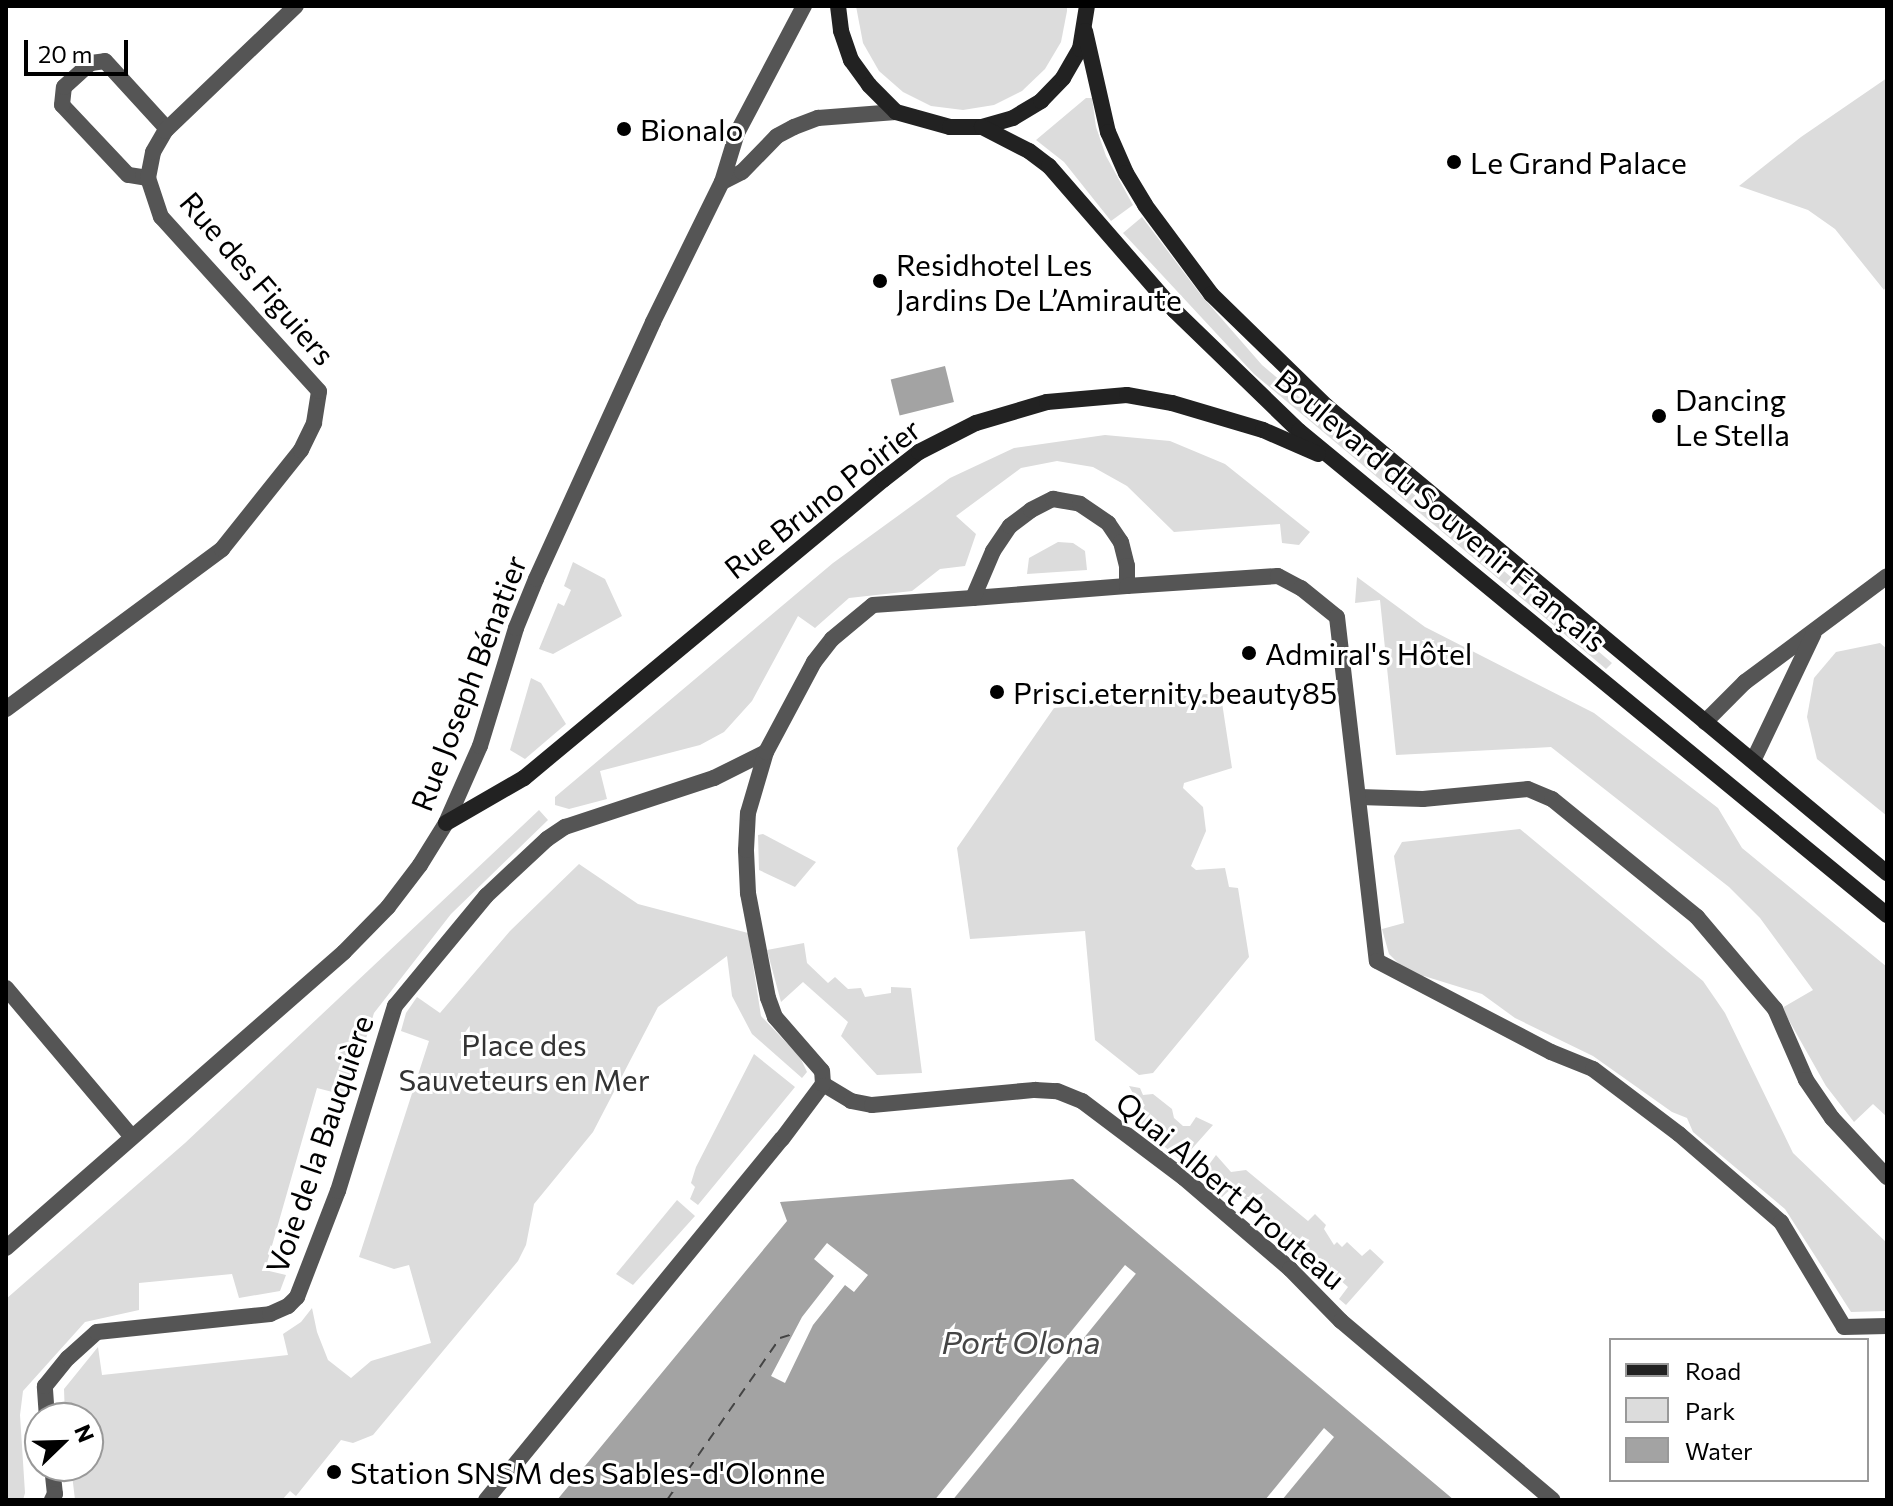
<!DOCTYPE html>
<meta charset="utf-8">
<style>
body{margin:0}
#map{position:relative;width:1893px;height:1506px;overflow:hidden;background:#fff;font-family:Commissioner,sans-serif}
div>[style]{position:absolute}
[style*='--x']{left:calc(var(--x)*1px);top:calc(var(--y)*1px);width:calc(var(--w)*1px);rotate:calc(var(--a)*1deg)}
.green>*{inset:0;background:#dcdcdc}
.water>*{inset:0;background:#a3a3a3;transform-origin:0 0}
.pier>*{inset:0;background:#fff;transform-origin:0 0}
.ferry>*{height:2px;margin-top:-1px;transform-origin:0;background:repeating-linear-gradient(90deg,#444 0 10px,transparent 0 18px)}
.minor>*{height:16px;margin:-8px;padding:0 8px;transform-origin:8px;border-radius:8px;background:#555}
.tertiary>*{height:16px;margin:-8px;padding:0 8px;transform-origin:8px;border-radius:8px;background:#555}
.secondary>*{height:16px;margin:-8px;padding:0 8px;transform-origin:8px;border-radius:8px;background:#222}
.dots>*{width:22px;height:22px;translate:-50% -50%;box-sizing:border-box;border:4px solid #fff;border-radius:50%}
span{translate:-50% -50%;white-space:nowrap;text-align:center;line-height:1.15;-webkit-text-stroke:6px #fff;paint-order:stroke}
.poi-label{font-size:30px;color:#000}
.left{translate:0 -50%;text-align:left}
.street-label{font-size:30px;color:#000}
.park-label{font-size:30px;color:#333}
.water-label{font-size:32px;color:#444;font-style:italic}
.frame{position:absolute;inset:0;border:8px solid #000;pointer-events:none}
.legend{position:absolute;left:1609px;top:1338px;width:260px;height:144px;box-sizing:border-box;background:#fff;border:2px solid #999;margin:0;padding:10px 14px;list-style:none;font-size:24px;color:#000}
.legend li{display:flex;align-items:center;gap:16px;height:40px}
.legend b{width:40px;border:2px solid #999}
.north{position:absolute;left:24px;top:1402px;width:80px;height:80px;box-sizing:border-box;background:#fff;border:2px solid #999;border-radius:50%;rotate:67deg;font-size:22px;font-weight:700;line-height:32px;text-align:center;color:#000}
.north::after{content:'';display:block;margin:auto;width:28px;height:36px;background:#000;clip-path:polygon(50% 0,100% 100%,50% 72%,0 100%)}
.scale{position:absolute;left:24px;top:40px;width:104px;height:36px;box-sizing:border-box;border:4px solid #000;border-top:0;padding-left:10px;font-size:24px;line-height:28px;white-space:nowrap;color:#000;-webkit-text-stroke:6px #fff;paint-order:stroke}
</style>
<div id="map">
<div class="green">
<i style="clip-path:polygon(856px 6px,1067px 6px,1067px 11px,1061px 42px,1045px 69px,1022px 91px,994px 105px,963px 110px,931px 106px,903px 92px,879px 71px,863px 43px)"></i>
<i style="clip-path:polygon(1887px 78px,1887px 285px,1884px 290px,1835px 229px,1808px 210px,1739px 186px,1801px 137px)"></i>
<i style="clip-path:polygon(1086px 98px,1092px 98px,1096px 127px,1106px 156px,1133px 205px,1111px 221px,1064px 162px,1036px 140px)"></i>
<i style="clip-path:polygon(1142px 217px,1201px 295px,1262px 365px,1612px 663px,1606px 669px,1254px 374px,1123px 233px)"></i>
<i style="clip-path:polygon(1105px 435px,1170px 441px,1225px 464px,1310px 532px,1299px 545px,1282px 543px,1280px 524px,1174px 532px,1127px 486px,1093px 467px,1057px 461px,1021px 468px,956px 516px,976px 534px,965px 566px,940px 569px,912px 591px,849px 598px,815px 628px,798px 616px,752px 701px,724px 732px,700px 745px,600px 771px,607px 799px,569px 809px,555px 805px,555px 797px,833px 563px,950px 478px,1014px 448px)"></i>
<i style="clip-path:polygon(1058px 542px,1073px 543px,1085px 551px,1087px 570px,1027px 574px,1029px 558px)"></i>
<i style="clip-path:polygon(573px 562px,605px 579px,622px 616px,553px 654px,539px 649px,558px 603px,564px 606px,571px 590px,564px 586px)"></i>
<i style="clip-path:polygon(1357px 577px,1425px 627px,1594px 713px,1718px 808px,1742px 848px,1887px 967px,1887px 1117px,1873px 1104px,1854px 1122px,1826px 1086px,1782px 1008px,1813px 990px,1760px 918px,1729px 887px,1551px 747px,1396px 755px,1380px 600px,1355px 603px)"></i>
<i style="clip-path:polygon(1880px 643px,1887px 649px,1887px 816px,1817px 759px,1807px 717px,1814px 678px,1836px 652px)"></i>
<i style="clip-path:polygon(531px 678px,541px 683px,566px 724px,525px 759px,510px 750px)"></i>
<i style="clip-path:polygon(1218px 693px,1221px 696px,1232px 768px,1184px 783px,1183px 788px,1203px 807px,1206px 831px,1191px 866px,1196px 870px,1225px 868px,1229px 887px,1238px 888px,1249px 957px,1153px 1073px,1139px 1075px,1095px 1040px,1085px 931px,970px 939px,957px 848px,1054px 708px)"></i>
<i style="clip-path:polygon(539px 810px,548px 820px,451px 914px,374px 1013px,348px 1096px,317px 1088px,265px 1270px,286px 1275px,280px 1291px,239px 1298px,232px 1274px,139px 1283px,139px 1310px,85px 1322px,23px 1391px,20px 1415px,25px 1493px,23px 1500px,6px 1500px,6px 1299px,185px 1143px)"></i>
<i style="clip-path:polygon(1520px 829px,1703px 981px,1725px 1013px,1793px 1153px,1887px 1243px,1887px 1311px,1851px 1312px,1785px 1209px,1693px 1132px,1687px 1118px,1672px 1112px,1593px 1056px,1515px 1018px,1482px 994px,1424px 976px,1414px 979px,1389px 954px,1382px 929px,1404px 923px,1394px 856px,1402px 842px)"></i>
<i style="clip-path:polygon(763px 834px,816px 862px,795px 887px,759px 870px,758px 835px)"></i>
<i style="clip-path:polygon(579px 864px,638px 904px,748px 933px,761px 1016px,800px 1057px,807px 1072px,802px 1078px,752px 1034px,732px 996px,727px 956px,658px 1007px,593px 1132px,534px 1204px,526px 1245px,518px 1261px,373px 1435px,353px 1443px,341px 1440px,296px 1496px,290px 1491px,282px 1500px,75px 1500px,71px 1466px,88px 1466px,88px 1418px,65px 1418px,64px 1389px,98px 1347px,102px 1375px,288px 1355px,283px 1334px,301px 1322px,312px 1308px,317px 1332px,328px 1360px,351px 1378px,371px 1361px,431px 1343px,409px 1265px,394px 1269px,359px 1257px,429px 1041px,401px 1031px,406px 1013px,417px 997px,440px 1013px,510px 931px)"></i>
<i style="clip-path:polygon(804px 943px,807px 963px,828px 983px,835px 977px,848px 989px,861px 988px,865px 997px,891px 993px,891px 987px,911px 988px,922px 1073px,877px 1075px,841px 1036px,848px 1022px,803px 982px,781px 1002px,767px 950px)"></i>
<i style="clip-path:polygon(754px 1054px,795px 1087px,698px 1205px,690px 1199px,695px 1187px,691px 1183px,696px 1167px)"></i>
<i style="clip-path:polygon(1129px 1086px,1140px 1088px,1143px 1095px,1153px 1094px,1172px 1109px,1174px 1118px,1183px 1126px,1190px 1126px,1196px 1117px,1213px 1125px,1181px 1161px,1134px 1120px,1145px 1105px,1135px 1097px)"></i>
<i style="clip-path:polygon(1216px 1155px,1231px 1172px,1246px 1170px,1308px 1221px,1315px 1214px,1326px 1225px,1324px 1229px,1334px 1245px,1337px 1242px,1342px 1247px,1347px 1242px,1362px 1256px,1370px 1249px,1384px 1262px,1346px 1305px,1339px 1299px,1348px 1287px,1306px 1250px,1297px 1260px,1279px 1245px,1288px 1235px,1232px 1188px,1222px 1197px,1200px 1177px)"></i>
<i style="clip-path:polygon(677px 1200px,695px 1216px,633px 1285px,616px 1274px)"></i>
</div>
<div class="water">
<i style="left:945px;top:366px;width:37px;height:56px;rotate:76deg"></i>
<i style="clip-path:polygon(1073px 1179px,1454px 1500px,557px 1500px,787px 1221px,780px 1202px)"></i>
</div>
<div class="pier">
<i style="clip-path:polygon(827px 1243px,868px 1275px,854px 1292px,845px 1285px,813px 1325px,785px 1383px,771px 1376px,802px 1317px,834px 1276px,814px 1259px)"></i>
<i style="left:1125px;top:1265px;width:14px;height:305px;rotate:39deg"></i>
<i style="clip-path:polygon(1324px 1428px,1334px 1437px,1282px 1500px,1265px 1500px)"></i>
</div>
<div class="ferry">
<i style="--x:667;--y:1500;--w:198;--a:-55.1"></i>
<i style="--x:780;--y:1338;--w:14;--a:-17"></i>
</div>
<div class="minor">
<i style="--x:148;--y:178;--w:20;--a:-171"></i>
<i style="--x:128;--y:175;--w:96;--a:-133.3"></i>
<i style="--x:62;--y:105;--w:18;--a:-84"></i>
<i style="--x:64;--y:87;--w:36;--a:-42"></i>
<i style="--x:91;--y:63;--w:14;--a:-8"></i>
<i style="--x:105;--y:61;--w:92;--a:47.6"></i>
<i style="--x:973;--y:598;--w:154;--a:-4.5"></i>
<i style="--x:6;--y:709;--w:269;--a:-36.5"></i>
<i style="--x:222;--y:549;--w:127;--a:-51.4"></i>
<i style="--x:301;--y:450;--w:30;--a:-64"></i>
<i style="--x:314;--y:423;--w:32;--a:-81"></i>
<i style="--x:319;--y:391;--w:235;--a:-132.2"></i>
<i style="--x:161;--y:217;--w:41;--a:-108.4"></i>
<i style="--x:148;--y:178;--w:26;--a:-79"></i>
<i style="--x:153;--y:152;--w:24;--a:-60"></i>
<i style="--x:165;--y:131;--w:181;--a:-43.7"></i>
<i style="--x:1705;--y:722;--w:57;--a:-45"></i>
<i style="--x:1745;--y:682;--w:177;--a:-36.7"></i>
<i style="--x:1753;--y:761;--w:140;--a:-64.5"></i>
<i style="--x:1359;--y:797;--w:64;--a:1.8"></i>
<i style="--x:1423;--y:799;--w:105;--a:-5.4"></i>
<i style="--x:1528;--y:789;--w:26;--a:23"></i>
<i style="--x:1552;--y:799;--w:187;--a:39.1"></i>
<i style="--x:1697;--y:917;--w:121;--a:49.7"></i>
<i style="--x:1775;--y:1009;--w:77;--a:66.4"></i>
<i style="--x:1806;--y:1080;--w:46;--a:55.6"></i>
<i style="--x:1832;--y:1118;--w:81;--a:47"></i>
<i style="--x:6;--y:988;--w:194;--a:49.8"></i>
<i style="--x:823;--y:1084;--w:33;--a:31"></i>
<i style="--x:851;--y:1101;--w:21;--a:11"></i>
<i style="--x:872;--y:1105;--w:164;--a:-5.3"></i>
<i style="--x:1035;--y:1090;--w:22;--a:3"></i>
<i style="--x:1057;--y:1091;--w:27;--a:22"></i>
<i style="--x:1082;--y:1101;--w:128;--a:37"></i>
<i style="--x:1184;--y:1178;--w:140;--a:40.6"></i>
<i style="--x:1290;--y:1269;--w:73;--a:45.6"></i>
<i style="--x:1341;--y:1321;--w:277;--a:40.2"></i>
<i style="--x:47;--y:1418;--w:32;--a:-94"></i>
<i style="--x:45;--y:1386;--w:36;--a:-51"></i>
<i style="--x:68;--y:1358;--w:39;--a:-42"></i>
<i style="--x:97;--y:1332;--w:174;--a:-5.9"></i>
<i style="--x:270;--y:1314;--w:20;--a:-24"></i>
<i style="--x:288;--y:1306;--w:13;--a:-45"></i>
<i style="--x:297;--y:1297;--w:114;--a:-68.9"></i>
<i style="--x:338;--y:1191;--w:194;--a:-72.9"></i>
<i style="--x:395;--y:1006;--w:143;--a:-50.4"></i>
<i style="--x:486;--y:896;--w:83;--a:-43.1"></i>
<i style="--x:547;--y:839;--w:22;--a:-34"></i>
<i style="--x:565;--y:827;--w:157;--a:-18.2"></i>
<i style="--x:714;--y:778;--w:58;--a:-26.6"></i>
<i style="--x:52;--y:1466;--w:28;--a:84"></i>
<i style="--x:55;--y:1494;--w:7;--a:117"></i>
<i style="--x:486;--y:1500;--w:467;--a:-50.7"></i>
<i style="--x:782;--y:1139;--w:69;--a:-53.3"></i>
<i style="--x:823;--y:1084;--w:13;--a:-94"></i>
<i style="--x:822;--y:1071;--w:72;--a:-131"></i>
<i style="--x:775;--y:1017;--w:20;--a:-110"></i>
<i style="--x:768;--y:998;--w:107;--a:-100.8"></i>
<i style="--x:748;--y:893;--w:43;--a:-92.7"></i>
<i style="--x:746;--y:850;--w:37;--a:-87"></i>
<i style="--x:748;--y:813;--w:64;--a:-73.6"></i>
<i style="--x:766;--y:752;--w:102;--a:-61.9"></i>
<i style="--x:814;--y:662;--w:29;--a:-52"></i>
<i style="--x:832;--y:639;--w:53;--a:-39.7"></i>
<i style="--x:873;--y:605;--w:100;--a:-4"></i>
<i style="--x:973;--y:598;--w:51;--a:-66.9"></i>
<i style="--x:993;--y:551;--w:30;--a:-56"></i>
<i style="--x:1010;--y:526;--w:26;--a:-37"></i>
<i style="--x:1031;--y:510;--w:25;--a:-27"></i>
<i style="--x:1053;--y:499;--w:27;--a:10"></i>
<i style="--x:1080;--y:504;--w:34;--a:34"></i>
<i style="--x:1108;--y:523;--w:23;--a:56"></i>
<i style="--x:1121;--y:542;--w:25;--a:76"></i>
<i style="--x:1127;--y:566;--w:20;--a:90"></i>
<i style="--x:1127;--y:586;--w:151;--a:-3.8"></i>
<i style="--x:1278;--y:576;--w:26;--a:28"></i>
<i style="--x:1301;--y:588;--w:46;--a:38.9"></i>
<i style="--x:1337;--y:617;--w:346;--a:83.4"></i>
<i style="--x:1377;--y:961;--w:196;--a:27.6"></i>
<i style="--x:1551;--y:1052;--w:45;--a:22"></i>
<i style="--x:1593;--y:1069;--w:108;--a:37.1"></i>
<i style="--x:1679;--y:1134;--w:135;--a:40.8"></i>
<i style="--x:1781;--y:1222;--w:122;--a:59"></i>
<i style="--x:1844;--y:1327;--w:43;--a:-1.3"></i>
</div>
<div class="tertiary">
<i style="--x:722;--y:182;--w:22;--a:-27"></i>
<i style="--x:742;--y:172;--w:50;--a:-45.8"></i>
<i style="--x:777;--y:136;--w:19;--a:-28"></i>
<i style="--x:794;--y:127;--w:26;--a:-21"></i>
<i style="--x:818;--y:118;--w:78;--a:-4.4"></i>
<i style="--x:6;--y:1248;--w:449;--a:-41.2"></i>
<i style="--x:344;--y:952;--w:63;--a:-45.6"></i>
<i style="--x:388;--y:907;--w:53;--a:-52.7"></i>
<i style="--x:420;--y:865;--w:49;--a:-58.2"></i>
<i style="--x:446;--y:823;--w:84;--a:-66.2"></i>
<i style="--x:480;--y:746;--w:123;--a:-73"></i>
<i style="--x:516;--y:628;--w:53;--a:-67.8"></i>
<i style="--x:536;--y:579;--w:282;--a:-65.5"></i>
<i style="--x:653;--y:322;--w:156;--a:-63.8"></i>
<i style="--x:722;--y:182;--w:51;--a:-73"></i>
<i style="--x:737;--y:133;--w:144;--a:-62.2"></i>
</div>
<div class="secondary">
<i style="--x:838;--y:6;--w:25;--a:83"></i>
<i style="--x:841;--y:31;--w:31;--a:71"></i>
<i style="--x:851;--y:60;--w:31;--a:54"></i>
<i style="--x:869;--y:85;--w:38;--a:45"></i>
<i style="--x:896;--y:112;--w:56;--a:15.5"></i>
<i style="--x:950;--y:127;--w:32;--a:0"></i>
<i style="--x:982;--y:127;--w:32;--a:-16"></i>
<i style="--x:1013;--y:118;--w:33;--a:-31"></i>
<i style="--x:1041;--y:101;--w:32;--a:-46"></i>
<i style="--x:1063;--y:78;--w:34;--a:-60"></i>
<i style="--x:1080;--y:49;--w:44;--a:-80.8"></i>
<i style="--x:1085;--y:31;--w:104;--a:77.2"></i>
<i style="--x:1108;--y:132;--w:45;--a:66.3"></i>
<i style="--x:1126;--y:173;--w:37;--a:59"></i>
<i style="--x:1145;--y:205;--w:111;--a:53.4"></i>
<i style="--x:1211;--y:294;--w:161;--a:44.2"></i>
<i style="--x:1326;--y:406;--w:730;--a:39.78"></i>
<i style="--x:982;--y:127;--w:53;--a:27.1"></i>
<i style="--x:1029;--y:151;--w:25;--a:37"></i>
<i style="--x:1049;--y:166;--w:191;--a:49"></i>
<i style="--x:1174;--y:310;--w:174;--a:44.1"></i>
<i style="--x:1299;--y:431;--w:762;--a:39.46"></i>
<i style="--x:446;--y:823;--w:90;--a:-30"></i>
<i style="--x:524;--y:778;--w:467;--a:-39.7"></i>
<i style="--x:883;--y:480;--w:46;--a:-37.9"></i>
<i style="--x:919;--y:452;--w:64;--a:-27"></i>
<i style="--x:976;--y:423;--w:74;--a:-16.5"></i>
<i style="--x:1047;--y:402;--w:80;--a:-5"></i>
<i style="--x:1127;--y:395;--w:46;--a:10.1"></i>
<i style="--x:1172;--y:403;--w:95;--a:16.5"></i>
<i style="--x:1263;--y:430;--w:60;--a:23.6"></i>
</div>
<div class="dots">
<i style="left:624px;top:129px;background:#000"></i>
<i style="left:1454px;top:162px;background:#000"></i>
<i style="left:880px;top:281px;background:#000"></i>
<i style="left:1659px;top:416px;background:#000"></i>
<i style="left:1249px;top:653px;background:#000"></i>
<i style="left:997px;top:692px;background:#000"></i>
<i style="left:334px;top:1472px;background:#000"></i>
</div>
<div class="poi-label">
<span class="left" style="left:640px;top:129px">Bionalo</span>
<span class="left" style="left:1470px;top:162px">Le Grand Palace</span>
<span class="left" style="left:896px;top:281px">Residhotel Les<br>Jardins De L’Amiraute</span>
<span class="left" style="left:1675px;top:416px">Dancing<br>Le Stella</span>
<span class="left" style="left:1265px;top:653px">Admiral's Hôtel</span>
<span class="left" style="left:1013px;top:692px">Prisci.eternity.beauty85</span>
<span class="left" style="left:350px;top:1472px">Station SNSM des Sables-d'Olonne</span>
</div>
<div class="street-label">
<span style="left:258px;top:278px;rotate:49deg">Rue des Figuiers</span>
<span style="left:822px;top:498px;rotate:-38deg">Rue Bruno Poirier</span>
<span style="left:1441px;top:510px;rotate:40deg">Boulevard du Souvenir Français</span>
<span style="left:468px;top:683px;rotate:-69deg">Rue Joseph Bénatier</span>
<span style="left:319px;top:1144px;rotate:-71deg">Voie de la Bauquière</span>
<span style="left:1231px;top:1190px;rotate:40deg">Quai Albert Prouteau</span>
</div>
<div class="park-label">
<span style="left:524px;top:1061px">Place des<br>Sauveteurs en Mer</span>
</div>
<div class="water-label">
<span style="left:1021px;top:1341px">Port Olona</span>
</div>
<div class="frame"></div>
<ul class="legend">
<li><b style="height:10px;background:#222"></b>Road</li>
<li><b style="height:22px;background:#dcdcdc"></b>Park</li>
<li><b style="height:22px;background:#a3a3a3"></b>Water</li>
</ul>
<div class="north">N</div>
<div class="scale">20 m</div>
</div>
